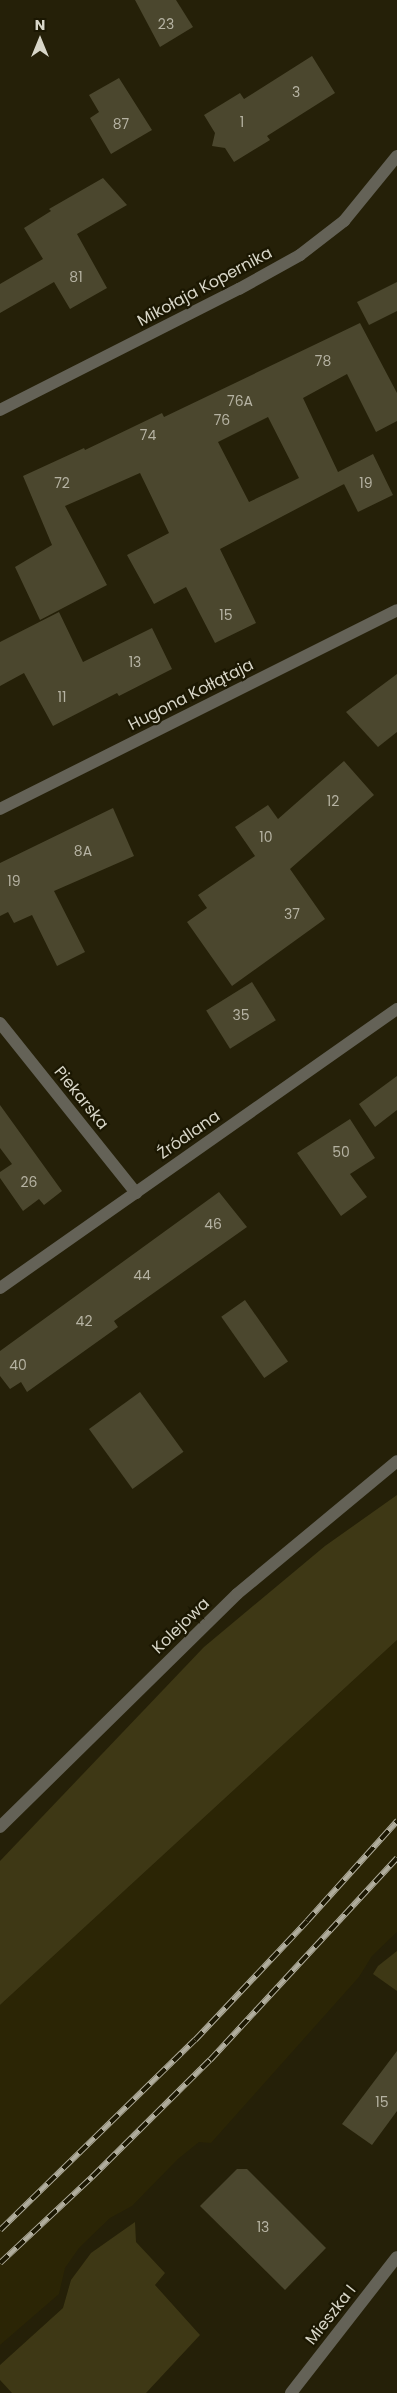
<!DOCTYPE html>
<meta charset="utf-8">
<style>
body{margin:0}
#map{position:relative;width:397px;height:2393px;overflow:hidden;background:#252008;font-family:Poppins,sans-serif}
div>[style]{position:absolute}
[style*='--x']{left:calc(var(--x)*1px);top:calc(var(--y)*1px);width:calc(var(--w)*1px);rotate:calc(var(--a)*1deg)}
.built>*{inset:0;background:#2b2505}
.green>*{inset:0;background:#3e3815}
.building>*{inset:0;background:#4b472e;transform-origin:0 0}
.minor>*{height:12px;margin:-6px;padding:0 6px;transform-origin:6px;border-radius:6px;background:#646257}
.rail>*{height:5.5px;margin-top:-2.75px;transform-origin:0;background:repeating-linear-gradient(90deg,#1b1702 0 11px,#b0ad9d 0 22px);box-sizing:border-box;border-block:1px solid #b0ad9d}
span{translate:-50% -50%;white-space:nowrap;text-align:center;line-height:1.15;-webkit-text-stroke:4.5px #1b1702;paint-order:stroke}
.number-label{font-size:14px;color:#b5b2a2}
.number-label span{-webkit-text-stroke-width:0}
.street-label{font-size:16px;color:#d8d6c8}
.north{position:absolute;left:15px;top:15px;width:50px;height:50px;-webkit-text-stroke:4px #1b1702;paint-order:stroke;rotate:0deg;font-size:14px;font-weight:700;line-height:20px;text-align:center;color:#d8d6c8}
.north::after{content:'';display:block;margin:auto;width:18px;height:22px;background:#d8d6c8;clip-path:polygon(50% 0,100% 100%,50% 72%,0 100%)}
</style>
<div id="map">
<div class="built">
<i style="clip-path:polygon(397px 1640px,397px 1932px,372px 1956px,359px 1977px,211px 2143px,199px 2142px,178px 2159px,132px 2206px,110px 2218px,79px 2248px,65px 2268px,59px 2294px,0 2345px,0 2005px)"></i>
</div>
<div class="green">
<i style="clip-path:polygon(397px 1495px,397px 1640px,0 2005px,0 1861px,204px 1647px,325px 1546px)"></i>
<i style="clip-path:polygon(397px 1951px,397px 1991px,373px 1974px,378px 1966px)"></i>
<i style="clip-path:polygon(135px 2222px,136px 2242px,165px 2273px,155px 2285px,200px 2335px,146px 2393px,12px 2393px,0 2380px,0 2365px,63px 2308px,71px 2280px,91px 2253px)"></i>
</div>
<div class="building">
<i style="clip-path:polygon(135px 0,176px 0,193px 27px,160px 47px)"></i>
<i style="clip-path:polygon(312px 56px,335px 93px,267px 136px,270px 140px,234px 162px,225px 148px,212px 146px,215px 133px,204px 115px,240px 93px,244px 99px)"></i>
<i style="clip-path:polygon(119px 78px,152px 130px,111px 154px,90px 118px,99px 112px,89px 95px)"></i>
<i style="clip-path:polygon(103px 178px,127px 205px,77px 234px,107px 288px,70px 309px,54px 282px,0 313px,0 284px,43px 259px,24px 228px,51px 211px,49px 209px)"></i>
<i style="clip-path:polygon(397px 282px,397px 311px,369px 325px,357px 302px)"></i>
<i style="clip-path:polygon(evenodd,360px 323px,397px 393px,397px 421px,376px 432px,347px 374px,303px 398px,338px 472px,373px 454px,393px 495px,358px 512px,342px 480px,344px 484px,220px 549px,256px 623px,215px 643px,186px 587px,154px 604px,127px 555px,169px 533px,140px 473px,65px 506px,107px 585px,40px 620px,15px 567px,52px 545px,23px 476px,84px 448px,85px 450px,162px 413px,164px 417px,360px 323px,268px 417px,299px 478px,249px 502px,218px 442px,268px 417px)"></i>
<i style="clip-path:polygon(59px 612px,83px 662px,152px 628px,172px 669px,119px 696px,117px 693px,53px 726px,24px 673px,0 686px,0 642px)"></i>
<i style="clip-path:polygon(397px 674px,397px 732px,378px 747px,346px 712px)"></i>
<i style="clip-path:polygon(344px 761px,374px 795px,290px 869px,325px 919px,232px 986px,187px 922px,207px 908px,198px 895px,255px 856px,235px 827px,268px 805px,278px 819px)"></i>
<i style="clip-path:polygon(113px 808px,134px 856px,54px 891px,85px 952px,57px 966px,32px 915px,14px 923px,8px 912px,0 916px,0 863px)"></i>
<i style="left:252px;top:982px;width:45px;height:54px;rotate:58deg"></i>
<i style="clip-path:polygon(397px 1076px,397px 1110px,375px 1127px,359px 1104px)"></i>
<i style="clip-path:polygon(0 1105px,62px 1191px,44px 1205px,39px 1199px,23px 1211px,0 1178px,0 1172px,12px 1164px,0 1148px)"></i>
<i style="clip-path:polygon(350px 1119px,375px 1158px,350px 1174px,367px 1197px,341px 1216px,297px 1153px)"></i>
<i style="clip-path:polygon(219px 1192px,247px 1227px,114px 1321px,118px 1327px,27px 1392px,21px 1382px,10px 1389px,0 1376px,0 1351px)"></i>
<i style="left:245px;top:1300px;width:75px;height:29px;rotate:55deg"></i>
<i style="left:140px;top:1392px;width:74px;height:63px;rotate:54deg"></i>
<i style="clip-path:polygon(397px 2051px,397px 2111px,372px 2145px,342px 2124px)"></i>
<i style="clip-path:polygon(237px 2169px,247px 2169px,326px 2248px,285px 2290px,200px 2206px)"></i>
</div>
<div class="minor">
<i style="--x:0;--y:410;--w:268;--a:-26.9"></i>
<i style="--x:239;--y:289;--w:70;--a:-29.1"></i>
<i style="--x:300;--y:255;--w:56;--a:-37.7"></i>
<i style="--x:344;--y:221;--w:84;--a:-50.8"></i>
<i style="--x:0;--y:809;--w:444;--a:-26.6"></i>
<i style="--x:0;--y:1023;--w:218;--a:51.3"></i>
<i style="--x:0;--y:1288;--w:485;--a:-35.1"></i>
<i style="--x:0;--y:1827;--w:332;--a:-44.5"></i>
<i style="--x:237;--y:1594;--w:208;--a:-39.7"></i>
<i style="--x:291;--y:2393;--w:172;--a:-52.1"></i>
</div>
<div class="rail">
<i style="--x:0;--y:2230;--w:272;--a:-44.3"></i>
<i style="--x:195;--y:2040;--w:163;--a:-46.7"></i>
<i style="--x:307;--y:1921;--w:135;--a:-48"></i>
<i style="--x:0;--y:2263;--w:126;--a:-43.1"></i>
<i style="--x:92;--y:2177;--w:166;--a:-44.8"></i>
<i style="--x:210;--y:2060;--w:275;--a:-47.2"></i>
</div>
<div class="number-label">
<span style="left:166px;top:24px">23</span>
<span style="left:296px;top:92px">3</span>
<span style="left:242px;top:122px">1</span>
<span style="left:121px;top:124px">87</span>
<span style="left:76px;top:277px">81</span>
<span style="left:323px;top:361px">78</span>
<span style="left:240px;top:401px">76A</span>
<span style="left:222px;top:420px">76</span>
<span style="left:148px;top:435px">74</span>
<span style="left:62px;top:483px">72</span>
<span style="left:366px;top:483px">19</span>
<span style="left:226px;top:615px">15</span>
<span style="left:135px;top:662px">13</span>
<span style="left:62px;top:697px">11</span>
<span style="left:333px;top:801px">12</span>
<span style="left:266px;top:837px">10</span>
<span style="left:83px;top:851px">8A</span>
<span style="left:14px;top:881px">19</span>
<span style="left:292px;top:914px">37</span>
<span style="left:241px;top:1015px">35</span>
<span style="left:341px;top:1152px">50</span>
<span style="left:29px;top:1182px">26</span>
<span style="left:213px;top:1224px">46</span>
<span style="left:142px;top:1275px">44</span>
<span style="left:84px;top:1321px">42</span>
<span style="left:18px;top:1365px">40</span>
<span style="left:382px;top:2102px">15</span>
<span style="left:263px;top:2227px">13</span>
</div>
<div class="street-label">
<span style="left:205px;top:287px;rotate:-28deg">Mikołaja Kopernika</span>
<span style="left:191px;top:695px;rotate:-27deg">Hugona Kołłątaja</span>
<span style="left:81px;top:1098px;rotate:51deg">Piekarska</span>
<span style="left:189px;top:1135px;rotate:-35deg">Źródlana</span>
<span style="left:181px;top:1626px;rotate:-44deg">Kolejowa</span>
<span style="left:331px;top:2315px;rotate:-52deg">Mieszka I</span>
</div>
<div class="north">N</div>
</div>
